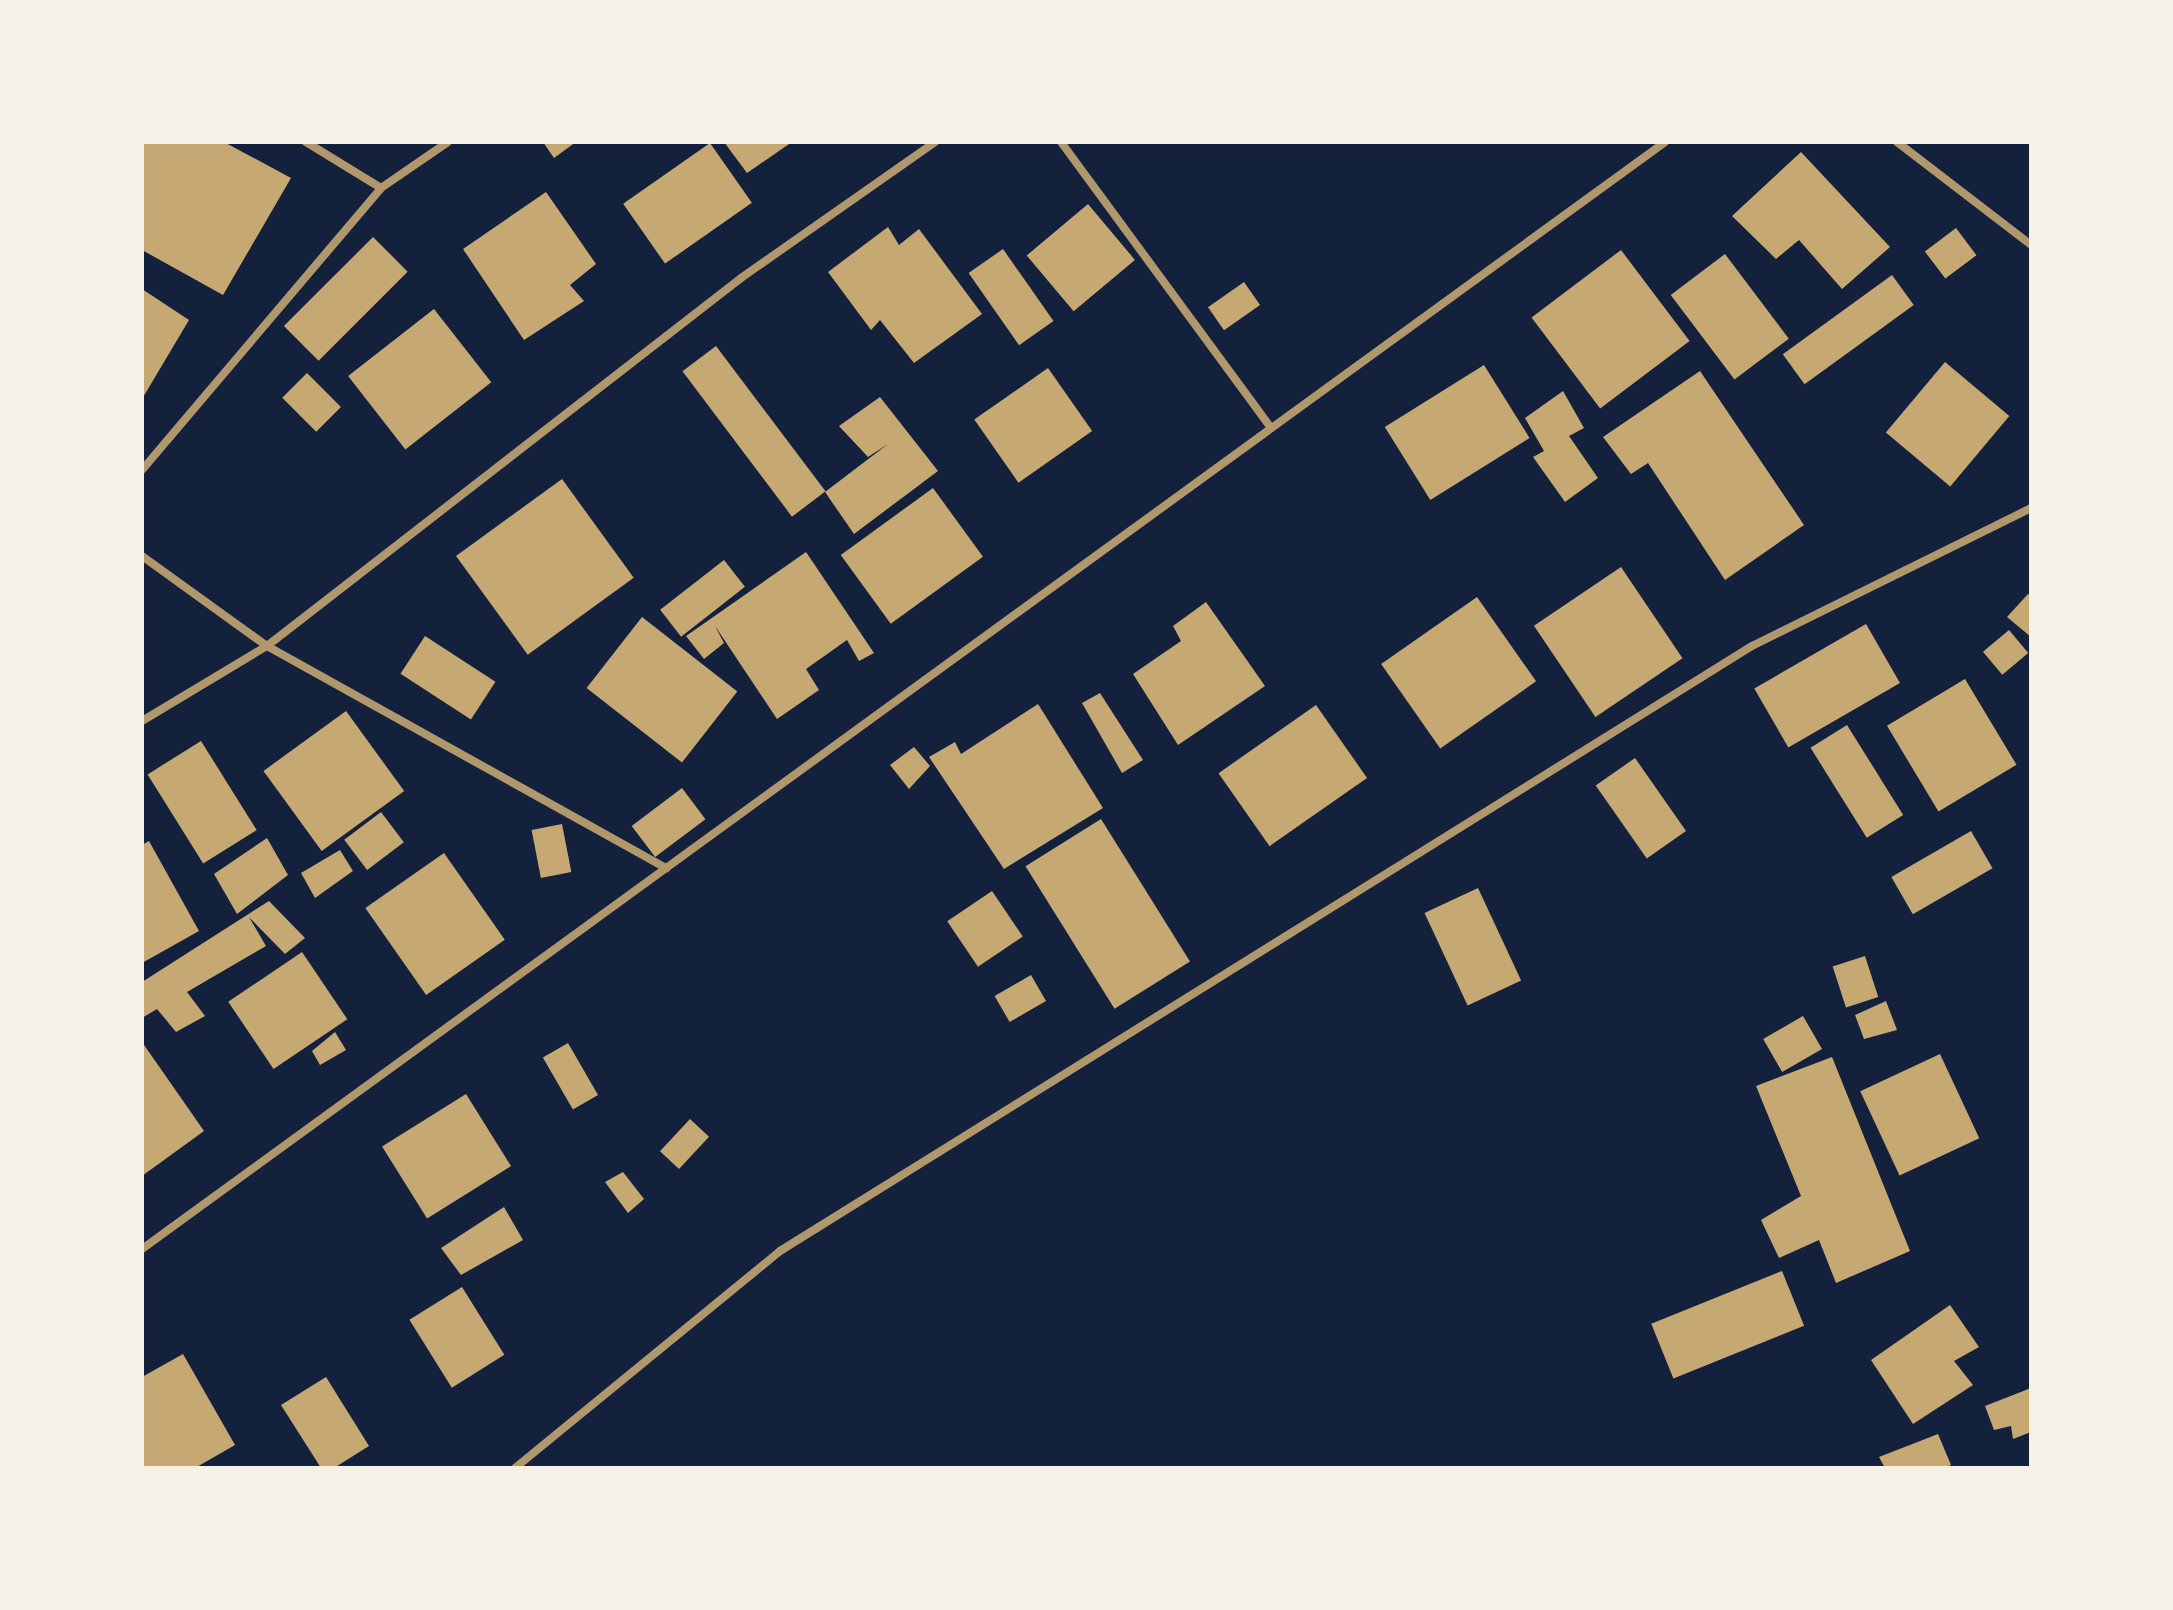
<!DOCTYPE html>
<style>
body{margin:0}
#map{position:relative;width:2173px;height:1610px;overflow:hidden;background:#14213d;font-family:Montserrat,sans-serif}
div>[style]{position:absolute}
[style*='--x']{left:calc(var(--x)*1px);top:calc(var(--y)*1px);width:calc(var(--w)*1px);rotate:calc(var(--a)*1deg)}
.building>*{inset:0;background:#c6a872;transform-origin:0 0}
.minor>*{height:8px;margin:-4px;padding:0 4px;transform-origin:4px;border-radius:4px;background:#b1986c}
span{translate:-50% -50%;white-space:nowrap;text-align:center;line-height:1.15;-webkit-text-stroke:7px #f6f1e7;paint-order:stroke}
.frame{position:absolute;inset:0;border:144px solid #f6f1e7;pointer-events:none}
</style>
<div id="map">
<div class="building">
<i style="clip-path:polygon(142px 142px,224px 142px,291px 178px,223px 295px,142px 250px)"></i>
<i style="clip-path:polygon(543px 142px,576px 142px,554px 158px)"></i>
<i style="clip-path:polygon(724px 142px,792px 142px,747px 173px)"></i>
<i style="left:710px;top:143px;width:73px;height:106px;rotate:55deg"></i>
<i style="clip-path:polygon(1801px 152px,1890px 247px,1842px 289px,1799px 240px,1776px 259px,1732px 216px)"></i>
<i style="clip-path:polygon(546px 192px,596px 264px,570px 285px,584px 301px,524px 340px,463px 249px)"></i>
<i style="left:1088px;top:204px;width:73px;height:80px;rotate:50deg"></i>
<i style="clip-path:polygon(888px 227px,899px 245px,919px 229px,982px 314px,914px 363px,880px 320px,871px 330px,828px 272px)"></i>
<i style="left:1956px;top:228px;width:34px;height:39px;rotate:53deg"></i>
<i style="left:373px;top:237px;width:49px;height:126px;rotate:45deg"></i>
<i style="left:1003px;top:249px;width:88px;height:42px;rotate:55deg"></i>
<i style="left:1621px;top:250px;width:114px;height:112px;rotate:53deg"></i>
<i style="left:1725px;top:254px;width:106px;height:68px;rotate:53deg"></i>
<i style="left:1892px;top:275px;width:37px;height:135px;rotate:54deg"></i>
<i style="left:1244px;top:282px;width:28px;height:44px;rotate:55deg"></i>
<i style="clip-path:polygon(142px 289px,189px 320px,142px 399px)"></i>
<i style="left:434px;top:309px;width:93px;height:109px;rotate:52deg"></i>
<i style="left:716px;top:346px;width:182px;height:42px;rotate:53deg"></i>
<i style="left:1945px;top:362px;width:84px;height:92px;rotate:40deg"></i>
<i style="left:1484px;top:365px;width:86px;height:117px;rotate:58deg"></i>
<i style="left:1048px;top:368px;width:77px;height:90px;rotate:55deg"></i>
<i style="clip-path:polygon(1700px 371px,1804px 525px,1725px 580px,1648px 463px,1631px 474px,1603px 437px)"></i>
<i style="left:307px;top:373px;width:48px;height:35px;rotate:45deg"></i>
<i style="clip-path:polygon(1563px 391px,1584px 428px,1569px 436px,1598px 478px,1565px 502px,1533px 457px,1544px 451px,1525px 418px)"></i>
<i style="clip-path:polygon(880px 397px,938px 471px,854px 534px,825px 492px,888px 444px,868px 457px,839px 426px)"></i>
<i style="left:562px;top:479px;width:122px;height:131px;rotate:54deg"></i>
<i style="left:933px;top:488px;width:85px;height:114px;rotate:54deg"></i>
<i style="clip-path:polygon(806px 552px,874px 653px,859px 661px,847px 640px,806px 669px,819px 690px,777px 719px,715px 626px,724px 643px,704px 659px,686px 636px)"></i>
<i style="left:724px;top:560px;width:34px;height:81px;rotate:52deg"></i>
<i style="left:1621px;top:567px;width:110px;height:105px;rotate:56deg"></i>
<i style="clip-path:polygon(2028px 594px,2031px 597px,2031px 637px,2007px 617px)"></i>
<i style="left:1477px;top:597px;width:103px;height:117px;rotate:55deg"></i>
<i style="clip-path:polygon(1206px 602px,1265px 686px,1178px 745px,1133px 674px,1181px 641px,1173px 626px)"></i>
<i style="left:642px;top:617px;width:121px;height:90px;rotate:38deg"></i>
<i style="left:1866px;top:624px;width:68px;height:129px;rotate:60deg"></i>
<i style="left:2009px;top:630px;width:30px;height:34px;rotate:50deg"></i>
<i style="left:425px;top:636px;width:84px;height:45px;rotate:33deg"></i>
<i style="left:1965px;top:679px;width:100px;height:91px;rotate:59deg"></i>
<i style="clip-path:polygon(1100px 693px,1143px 760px,1122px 773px,1082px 703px)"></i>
<i style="clip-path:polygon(1038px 704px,1103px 808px,1004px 869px,929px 757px,955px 742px,961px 754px)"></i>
<i style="left:1316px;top:705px;width:89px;height:119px;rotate:55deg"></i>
<i style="left:346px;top:711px;width:99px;height:102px;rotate:54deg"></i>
<i style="left:1847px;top:725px;width:106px;height:43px;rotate:58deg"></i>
<i style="left:201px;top:741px;width:105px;height:63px;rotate:58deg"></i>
<i style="clip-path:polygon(914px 747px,930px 766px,909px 789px,890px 765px)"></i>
<i style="left:1635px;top:758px;width:89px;height:48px;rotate:55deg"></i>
<i style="left:682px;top:788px;width:39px;height:63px;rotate:53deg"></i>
<i style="left:381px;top:812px;width:38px;height:46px;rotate:53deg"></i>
<i style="left:1101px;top:819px;width:168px;height:89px;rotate:58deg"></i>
<i style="left:562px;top:824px;width:49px;height:31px;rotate:79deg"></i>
<i style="left:1971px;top:831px;width:43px;height:92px;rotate:60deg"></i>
<i style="clip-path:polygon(267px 838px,288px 875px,237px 914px,214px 874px)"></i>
<i style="clip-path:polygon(149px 841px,199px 931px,142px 963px,142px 845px)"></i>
<i style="clip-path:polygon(340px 850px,353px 871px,315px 898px,301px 873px)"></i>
<i style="left:444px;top:853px;width:106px;height:96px;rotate:55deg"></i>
<i style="left:1478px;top:888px;width:102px;height:59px;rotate:65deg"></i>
<i style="left:992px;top:891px;width:55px;height:54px;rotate:56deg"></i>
<i style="clip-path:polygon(269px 901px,305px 938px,285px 954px,249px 917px,266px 946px,187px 992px,205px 1016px,176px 1032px,157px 1009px,142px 1018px,142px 982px)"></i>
<i style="left:302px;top:952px;width:81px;height:89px;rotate:56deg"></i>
<i style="left:1865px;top:956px;width:43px;height:34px;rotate:72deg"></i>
<i style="left:1031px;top:975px;width:30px;height:42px;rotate:60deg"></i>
<i style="clip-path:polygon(1886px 1001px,1897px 1030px,1864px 1039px,1855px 1015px)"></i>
<i style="left:1803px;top:1016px;width:38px;height:46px;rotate:60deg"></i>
<i style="clip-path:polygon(335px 1032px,346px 1050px,320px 1065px,312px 1051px)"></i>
<i style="clip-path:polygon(142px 1042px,204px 1131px,142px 1176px)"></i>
<i style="left:568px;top:1043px;width:60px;height:29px;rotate:60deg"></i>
<i style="left:1940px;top:1054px;width:93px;height:88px;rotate:65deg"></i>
<i style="clip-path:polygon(1832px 1057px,1910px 1251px,1836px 1283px,1819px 1240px,1779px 1258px,1761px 1220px,1801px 1196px,1756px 1086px)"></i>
<i style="left:466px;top:1094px;width:85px;height:99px;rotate:58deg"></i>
<i style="left:690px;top:1119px;width:26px;height:44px;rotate:43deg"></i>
<i style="clip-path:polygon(623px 1172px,644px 1199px,628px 1213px,605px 1182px)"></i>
<i style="clip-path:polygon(504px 1207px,523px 1240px,461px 1275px,441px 1248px)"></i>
<i style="left:1782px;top:1271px;width:59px;height:141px;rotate:68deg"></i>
<i style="left:462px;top:1287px;width:80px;height:62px;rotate:58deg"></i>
<i style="clip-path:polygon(1950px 1305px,1979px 1347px,1954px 1361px,1973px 1385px,1913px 1424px,1871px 1360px)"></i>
<i style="clip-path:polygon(183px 1354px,235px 1445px,195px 1468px,142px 1468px,142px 1377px)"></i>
<i style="clip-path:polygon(326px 1377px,369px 1446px,334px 1468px,321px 1468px,281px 1405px)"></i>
<i style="clip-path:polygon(2031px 1388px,2031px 1432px,2013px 1439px,2011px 1426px,1994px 1430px,1985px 1406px)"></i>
<i style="clip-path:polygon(1938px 1434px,1951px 1465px,1945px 1468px,1885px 1468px,1879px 1457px)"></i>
</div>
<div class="minor">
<i style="--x:306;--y:142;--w:88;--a:31.5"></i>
<i style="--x:1061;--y:142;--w:355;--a:53.7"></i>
<i style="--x:1897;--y:142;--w:169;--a:37.5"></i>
<i style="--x:142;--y:470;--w:370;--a:-49.7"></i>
<i style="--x:381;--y:188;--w:81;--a:-34.5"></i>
<i style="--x:142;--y:556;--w:154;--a:35.8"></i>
<i style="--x:267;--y:646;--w:457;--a:29.1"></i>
<i style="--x:142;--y:721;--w:146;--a:-31"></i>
<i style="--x:267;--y:646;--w:600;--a:-37.82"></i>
<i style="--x:741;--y:278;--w:237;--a:-35"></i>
<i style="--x:142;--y:1249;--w:1883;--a:-36.01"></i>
<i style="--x:515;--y:1468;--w:343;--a:-39.3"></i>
<i style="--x:780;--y:1251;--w:1145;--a:-31.9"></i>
<i style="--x:1752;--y:646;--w:311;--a:-26.3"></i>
</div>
<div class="frame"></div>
</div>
